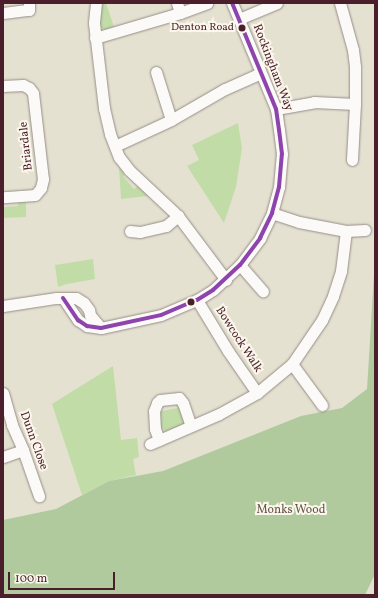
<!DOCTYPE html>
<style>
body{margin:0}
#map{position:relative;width:378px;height:598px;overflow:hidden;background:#e5e1d1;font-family:Vollkorn,serif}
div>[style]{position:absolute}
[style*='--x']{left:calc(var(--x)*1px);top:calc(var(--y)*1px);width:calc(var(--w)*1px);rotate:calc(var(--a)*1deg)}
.green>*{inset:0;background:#c2dca8}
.forest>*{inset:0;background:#b0ca9e}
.roads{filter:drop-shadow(0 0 1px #968d87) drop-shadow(0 0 1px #968d87)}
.minor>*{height:11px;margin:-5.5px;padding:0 5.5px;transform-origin:5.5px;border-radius:5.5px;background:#fbfaf8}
.bus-1>*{height:4px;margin:-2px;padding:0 2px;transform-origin:2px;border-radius:2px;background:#8e44ad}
.dots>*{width:11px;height:11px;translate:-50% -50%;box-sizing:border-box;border:2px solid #fbf7ec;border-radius:50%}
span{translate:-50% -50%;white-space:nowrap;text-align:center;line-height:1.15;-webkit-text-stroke:4px #fbf7ec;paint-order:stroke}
.bus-label{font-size:11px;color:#4a1f2b}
.right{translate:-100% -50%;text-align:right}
.street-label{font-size:12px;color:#4a1f2b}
.park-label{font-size:12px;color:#655647}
.frame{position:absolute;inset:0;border:4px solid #4a1f2b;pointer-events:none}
.scale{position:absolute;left:8px;top:572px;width:107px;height:18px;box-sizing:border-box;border:2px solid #4a1f2b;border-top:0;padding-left:5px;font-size:12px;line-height:14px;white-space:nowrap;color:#4a1f2b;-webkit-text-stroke:3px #fbf7ec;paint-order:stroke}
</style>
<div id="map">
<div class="green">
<i style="clip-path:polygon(100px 3px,106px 3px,114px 27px,106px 30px,100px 27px)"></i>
<i style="clip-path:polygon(238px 123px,242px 148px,236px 187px,224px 223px,187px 166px,199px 160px,192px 145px)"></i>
<i style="clip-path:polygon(119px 167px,125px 174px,123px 176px,134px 189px,138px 186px,148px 196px,121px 199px)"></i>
<i style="clip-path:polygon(26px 201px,26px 217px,3px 218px,3px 207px,18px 206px,18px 202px)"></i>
<i style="clip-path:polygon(93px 259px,95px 279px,67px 284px,58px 287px,55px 265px)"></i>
<i style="clip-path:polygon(113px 366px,121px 440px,137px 438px,139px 457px,133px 459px,136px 475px,109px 481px,82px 495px,52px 404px)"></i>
<i style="clip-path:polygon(182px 407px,185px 416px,184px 425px,169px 433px,165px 431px,159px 424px,158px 412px)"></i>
</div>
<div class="forest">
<i style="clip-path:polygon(375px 258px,375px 574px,365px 595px,3px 595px,3px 520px,56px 509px,109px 481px,163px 471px,301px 416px,342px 408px,367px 389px)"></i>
</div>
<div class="roads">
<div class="minor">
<i style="--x:96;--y:3;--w:20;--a:96"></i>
<i style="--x:94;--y:23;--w:86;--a:83.3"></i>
<i style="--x:104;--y:108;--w:27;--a:77"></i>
<i style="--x:110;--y:134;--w:25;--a:69"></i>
<i style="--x:119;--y:157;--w:16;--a:52"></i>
<i style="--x:129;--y:170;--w:67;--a:43.2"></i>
<i style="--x:178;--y:216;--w:80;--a:53.1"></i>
<i style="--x:177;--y:3;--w:10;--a:73"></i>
<i style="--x:340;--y:3;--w:49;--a:74.5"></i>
<i style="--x:353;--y:50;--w:17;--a:83"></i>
<i style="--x:355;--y:67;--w:37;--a:90"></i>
<i style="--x:3;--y:13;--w:26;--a:-7"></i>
<i style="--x:29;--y:10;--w:7;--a:-90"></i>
<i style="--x:239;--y:19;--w:41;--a:-22.8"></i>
<i style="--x:95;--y:38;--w:89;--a:-16.4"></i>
<i style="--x:180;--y:13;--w:29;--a:-20"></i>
<i style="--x:156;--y:72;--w:50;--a:72.6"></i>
<i style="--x:3;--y:86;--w:20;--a:-3"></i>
<i style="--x:23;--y:85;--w:7;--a:27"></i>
<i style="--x:29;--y:88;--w:6;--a:51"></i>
<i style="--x:33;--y:93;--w:87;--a:83.4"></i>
<i style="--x:43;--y:179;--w:9;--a:103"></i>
<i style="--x:41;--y:188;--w:9;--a:131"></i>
<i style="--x:35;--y:195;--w:32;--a:176"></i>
<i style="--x:276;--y:109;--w:39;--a:-10"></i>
<i style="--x:314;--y:102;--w:41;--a:2.8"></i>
<i style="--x:355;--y:104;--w:56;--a:93.1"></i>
<i style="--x:115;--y:146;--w:62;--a:-24.9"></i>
<i style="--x:171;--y:120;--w:62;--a:-29.9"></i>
<i style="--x:225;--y:89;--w:39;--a:-24"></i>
<i style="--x:130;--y:231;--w:10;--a:6"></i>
<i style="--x:140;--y:232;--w:27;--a:-13"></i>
<i style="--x:166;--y:226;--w:16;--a:-40"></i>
<i style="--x:346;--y:231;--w:19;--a:-3"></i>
<i style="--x:240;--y:265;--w:35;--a:49"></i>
<i style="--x:63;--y:298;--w:27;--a:56"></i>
<i style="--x:78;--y:320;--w:11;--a:34"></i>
<i style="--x:87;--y:326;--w:14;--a:8"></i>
<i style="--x:101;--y:328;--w:61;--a:-12.2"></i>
<i style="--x:161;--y:315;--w:39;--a:-23"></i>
<i style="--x:197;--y:300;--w:19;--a:-32"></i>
<i style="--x:213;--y:290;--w:37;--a:-43"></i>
<i style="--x:240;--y:265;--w:34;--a:-53"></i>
<i style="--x:260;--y:238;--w:28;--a:-64"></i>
<i style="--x:272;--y:213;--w:27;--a:-75"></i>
<i style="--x:279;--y:187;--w:33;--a:-85"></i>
<i style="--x:282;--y:154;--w:24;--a:-97"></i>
<i style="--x:279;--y:130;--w:21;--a:-98"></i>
<i style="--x:276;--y:109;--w:115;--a:-112.5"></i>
<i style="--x:197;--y:300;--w:60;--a:58.7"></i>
<i style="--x:228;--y:351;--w:51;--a:55.4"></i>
<i style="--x:3;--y:306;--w:54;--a:-8.6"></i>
<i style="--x:56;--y:298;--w:20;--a:0"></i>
<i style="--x:76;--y:298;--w:9;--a:32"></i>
<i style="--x:84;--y:303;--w:9;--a:54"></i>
<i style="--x:89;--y:310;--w:5;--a:79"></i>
<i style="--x:90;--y:315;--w:17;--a:50"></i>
<i style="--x:292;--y:364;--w:51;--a:53.8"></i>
<i style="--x:3;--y:393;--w:33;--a:74"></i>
<i style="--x:12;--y:425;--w:27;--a:66"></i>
<i style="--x:23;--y:450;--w:49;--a:70.8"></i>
<i style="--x:159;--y:440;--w:12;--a:-110"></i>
<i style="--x:155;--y:429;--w:18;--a:-93"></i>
<i style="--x:154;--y:411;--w:9;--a:-69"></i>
<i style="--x:157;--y:403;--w:4;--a:-45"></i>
<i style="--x:160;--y:400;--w:19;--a:-6"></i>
<i style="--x:179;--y:398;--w:6;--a:51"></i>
<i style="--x:183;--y:403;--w:24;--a:71"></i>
<i style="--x:150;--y:444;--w:75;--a:-23.5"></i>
<i style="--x:219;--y:414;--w:43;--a:-28.9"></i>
<i style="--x:257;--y:393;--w:45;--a:-39.6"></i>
<i style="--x:292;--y:364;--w:53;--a:-55.7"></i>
<i style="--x:322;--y:320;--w:26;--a:-65"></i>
<i style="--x:333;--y:296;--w:26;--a:-72"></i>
<i style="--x:341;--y:271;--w:40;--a:-82.9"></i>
<i style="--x:346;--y:231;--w:48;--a:-169.2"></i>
<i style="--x:299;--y:222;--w:28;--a:-162"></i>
<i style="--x:3;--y:457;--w:21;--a:-19"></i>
</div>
</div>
<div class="bus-1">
<i style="--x:63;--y:298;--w:27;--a:56"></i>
<i style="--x:78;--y:320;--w:11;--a:34"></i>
<i style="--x:87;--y:326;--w:14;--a:8"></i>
<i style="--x:101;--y:328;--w:61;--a:-12.2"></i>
<i style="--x:161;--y:315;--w:39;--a:-23"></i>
<i style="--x:197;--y:300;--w:19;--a:-32"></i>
<i style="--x:213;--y:290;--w:37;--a:-43"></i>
<i style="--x:240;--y:265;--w:34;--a:-53"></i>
<i style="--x:260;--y:238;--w:28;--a:-64"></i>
<i style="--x:272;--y:213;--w:27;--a:-75"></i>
<i style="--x:279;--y:187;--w:33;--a:-85"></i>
<i style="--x:282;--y:154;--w:24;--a:-97"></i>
<i style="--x:279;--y:130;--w:21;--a:-98"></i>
<i style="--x:276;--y:109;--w:115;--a:-112.5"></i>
</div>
<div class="dots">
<i style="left:242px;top:28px;background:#4a1f2b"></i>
<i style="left:191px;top:302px;background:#4a1f2b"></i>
</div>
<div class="bus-label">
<span class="right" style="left:234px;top:28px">Denton Road</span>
</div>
<div class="street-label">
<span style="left:272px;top:68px;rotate:69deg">Rockingham Way</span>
<span style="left:27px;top:146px;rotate:-96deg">Briardale</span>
<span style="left:238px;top:340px;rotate:57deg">Bowcock Walk</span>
<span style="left:33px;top:441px;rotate:70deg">Dunn Close</span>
</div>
<div class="park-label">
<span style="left:291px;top:511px">Monks Wood</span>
</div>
<div class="frame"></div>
<div class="scale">100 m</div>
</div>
